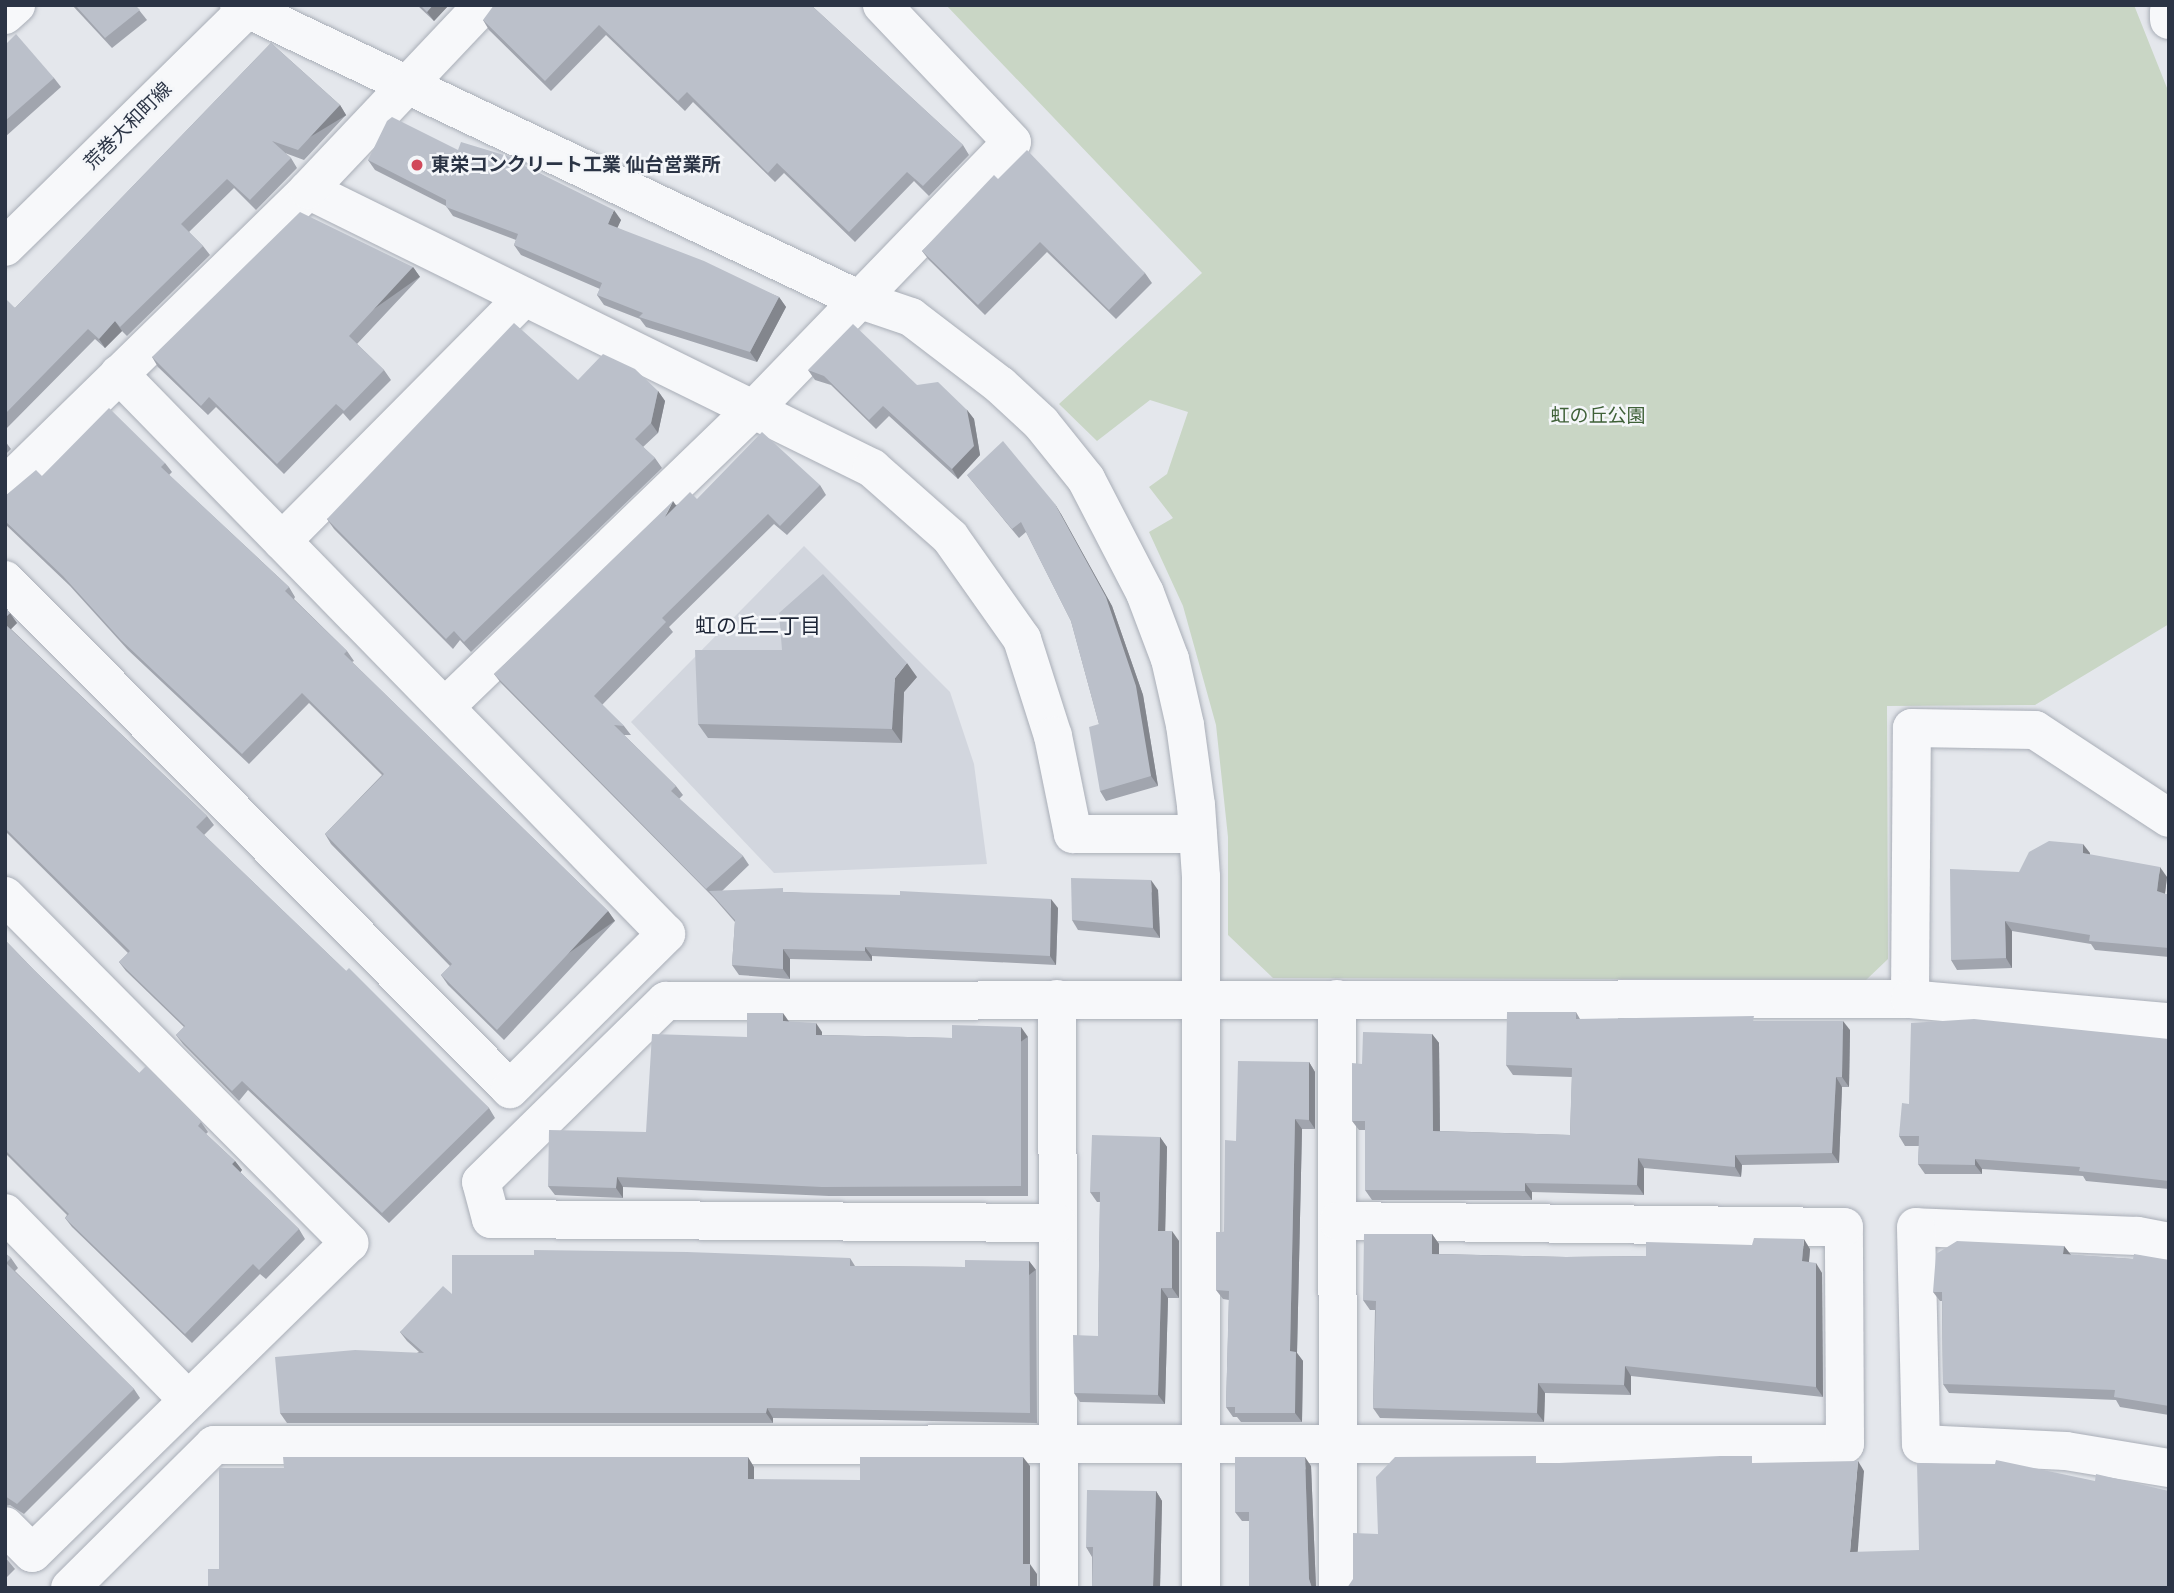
<!DOCTYPE html>
<meta charset="utf-8">
<style>
body{margin:0}
#map{position:relative;width:2174px;height:1593px;overflow:hidden;background:#e4e7ec;font-family:"DM Sans","Noto Sans JP",sans-serif}
div>[style]{position:absolute}
[style*='--x']{left:calc(var(--x)*1px);top:calc(var(--y)*1px);width:calc(var(--w)*1px);rotate:calc(var(--a)*1deg)}
.built>*{inset:0;background:#d2d6de}
.green>*{inset:0;background:#c9d6c5}
.roads{filter:drop-shadow(0 0 2px #a9aeb7) drop-shadow(0 0 2px #a9aeb7)}
.minor>*{height:38px;margin:-19px;padding:0 19px;transform-origin:19px;border-radius:19px;background:#f7f8fa}
.wall>*{inset:0;background:#a1a5ae}
.shaded-wall>*{inset:0;background:#83868d;transform-origin:0 0}
.building>*{inset:0;background:#bbc0ca}
.dots>*{width:19px;height:19px;translate:-50% -50%;box-sizing:border-box;border:4px solid #f4f6f9;border-radius:50%}
span{translate:-50% -50%;white-space:nowrap;text-align:center;line-height:1.15;-webkit-text-stroke:5px #f4f6f9;paint-order:stroke}
.street-label{font-size:19px;color:#2b3445}
.poi-label{font-size:19px;color:#2b3445;font-weight:700}
.left{translate:0 -50%;text-align:left}
.park-label{font-size:19px;color:#3f6138}
.neighbourhood-label{font-size:21px;color:#1d2536}
.frame{position:absolute;inset:0;border:7px solid #2b3445;pointer-events:none}
</style>
<div id="map">
<div class="built">
<i style="clip-path:polygon(804px 546px,950px 692px,974px 764px,987px 864px,774px 873px,631px 722px)"></i>
</div>
<div class="green">
<i style="clip-path:polygon(946px 5px,2134px 5px,2169px 93px,2169px 624px,2035px 705px,1887px 706px,1888px 959px,1866px 980px,1273px 978px,1228px 935px,1228px 837px,1216px 725px,1183px 606px,1149px 532px,1173px 518px,1149px 487px,1167px 474px,1188px 412px,1150px 400px,1097px 441px,1059px 404px,1202px 273px)"></i>
</div>
<div class="roads">
<div class="minor">
<i style="--x:239;--y:5;--w:685;--a:25.41"></i>
<i style="--x:858;--y:299;--w:56;--a:18.8"></i>
<i style="--x:911;--y:317;--w:112;--a:37.4"></i>
<i style="--x:1000;--y:385;--w:56;--a:42.8"></i>
<i style="--x:1041;--y:423;--w:72;--a:51.2"></i>
<i style="--x:1086;--y:479;--w:128;--a:62.6"></i>
<i style="--x:1145;--y:593;--w:71;--a:69.3"></i>
<i style="--x:1170;--y:659;--w:68;--a:77.2"></i>
<i style="--x:1185;--y:725;--w:81;--a:82.2"></i>
<i style="--x:1196;--y:805;--w:72;--a:86"></i>
<i style="--x:1201;--y:877;--w:711;--a:90"></i>
<i style="--x:2169;--y:10;--w:10;--a:90"></i>
<i style="--x:5;--y:15;--w:15;--a:-42"></i>
<i style="--x:308;--y:190;--w:629;--a:26.24"></i>
<i style="--x:872;--y:468;--w:104;--a:41.5"></i>
<i style="--x:950;--y:537;--w:125;--a:54.8"></i>
<i style="--x:1022;--y:639;--w:102;--a:72.3"></i>
<i style="--x:1053;--y:736;--w:100;--a:78.5"></i>
<i style="--x:1073;--y:834;--w:125;--a:0"></i>
<i style="--x:5;--y:247;--w:345;--a:-44.5"></i>
<i style="--x:5;--y:486;--w:424;--a:-44.3"></i>
<i style="--x:308;--y:190;--w:255;--a:-46.6"></i>
<i style="--x:282;--y:541;--w:344;--a:-45.2"></i>
<i style="--x:5;--y:580;--w:717;--a:45.23"></i>
<i style="--x:510;--y:1089;--w:220;--a:-44.8"></i>
<i style="--x:666;--y:934;--w:783;--a:-134.33"></i>
<i style="--x:445;--y:707;--w:429;--a:-44"></i>
<i style="--x:754;--y:409;--w:371;--a:-46"></i>
<i style="--x:1012;--y:142;--w:189;--a:-133.5"></i>
<i style="--x:5;--y:896;--w:489;--a:45.2"></i>
<i style="--x:349;--y:1243;--w:443;--a:135.6"></i>
<i style="--x:32;--y:1553;--w:38;--a:-135"></i>
<i style="--x:1057;--y:999;--w:589;--a:89.81"></i>
<i style="--x:1337;--y:999;--w:589;--a:89.9"></i>
<i style="--x:1910;--y:999;--w:271;--a:-89.6"></i>
<i style="--x:1912;--y:728;--w:123;--a:0.9"></i>
<i style="--x:2035;--y:730;--w:160;--a:33.3"></i>
<i style="--x:5;--y:1213;--w:262;--a:45.6"></i>
<i style="--x:1057;--y:1223;--w:566;--a:-179.6"></i>
<i style="--x:491;--y:1219;--w:38;--a:-105"></i>
<i style="--x:481;--y:1182;--w:259;--a:-44.4"></i>
<i style="--x:666;--y:1001;--w:1244;--a:-0.09"></i>
<i style="--x:1910;--y:999;--w:260;--a:5.1"></i>
<i style="--x:2169;--y:1242;--w:33;--a:-169"></i>
<i style="--x:2137;--y:1236;--w:221;--a:-177.7"></i>
<i style="--x:1916;--y:1227;--w:217;--a:88.7"></i>
<i style="--x:1921;--y:1444;--w:145;--a:2.8"></i>
<i style="--x:2066;--y:1451;--w:104;--a:9.4"></i>
<i style="--x:70;--y:1588;--w:203;--a:-44.8"></i>
<i style="--x:214;--y:1445;--w:1631;--a:-0.04"></i>
<i style="--x:1845;--y:1444;--w:217;--a:-90.3"></i>
<i style="--x:1844;--y:1227;--w:506;--a:-179.32"></i>
</div>
</div>
<div class="wall">
<i style="clip-path:polygon(72px 5px,135px 5px,147px 20px,112px 48px)"></i>
<i style="clip-path:polygon(417px 5px,449px 5px,434px 21px)"></i>
<i style="clip-path:polygon(811px 5px,963px 145px,969px 155px,929px 196px,914px 181px,855px 242px,784px 173px,775px 182px,693px 102px,685px 111px,606px 35px,551px 91px,489px 30px,483px 20px)"></i>
<i style="clip-path:polygon(271px 43px,340px 105px,346px 115px,304px 160px,285px 153px,291px 158px,297px 168px,256px 210px,234px 188px,189px 232px,203px 246px,210px 255px,127px 336px,122px 331px,105px 348px,95px 339px,5px 430px,5px 302px,15px 308px)"></i>
<i style="clip-path:polygon(5px 45px,54px 78px,61px 87px,5px 137px)"></i>
<i style="clip-path:polygon(458px 150px,532px 169px,621px 220px,617px 228px,779px 297px,786px 307px,757px 362px,646px 327px,640px 319px,604px 305px,597px 295px,600px 289px,521px 255px,514px 245px,516px 240px,453px 216px,446px 206px,375px 170px,368px 160px)"></i>
<i style="clip-path:polygon(998px 179px,1145px 273px,1152px 283px,1116px 319px,1047px 252px,985px 315px,929px 260px,922px 251px)"></i>
<i style="clip-path:polygon(413px 267px,420px 277px,357px 344px,384px 370px,391px 380px,350px 421px,343px 413px,284px 474px,216px 407px,208px 415px,158px 367px,152px 357px)"></i>
<i style="clip-path:polygon(808px 370px,917px 385px,967px 410px,974px 419px,980px 455px,958px 479px,889px 416px,876px 429px,831px 385px,815px 380px)"></i>
<i style="clip-path:polygon(578px 380px,658px 391px,665px 401px,658px 433px,643px 447px,655px 458px,662px 468px,471px 652px,460px 640px,453px 649px,334px 529px,327px 519px)"></i>
<i style="clip-path:polygon(5px 441px,11px 449px,5px 455px)"></i>
<i style="clip-path:polygon(165px 463px,172px 472px,169px 475px,289px 587px,295px 597px,294px 599px,347px 651px,354px 661px,352px 662px,608px 911px,615px 921px,504px 1040px,448px 985px,441px 975px,450px 966px,331px 844px,325px 834px,382px 775px,309px 703px,249px 764px,128px 650px,70px 586px,5px 524px,5px 496px,42px 476px)"></i>
<i style="clip-path:polygon(967px 475px,1061px 514px,1112px 606px,1143px 695px,1158px 786px,1106px 801px,1100px 791px,1099px 724px,1071px 621px,1026px 532px,1019px 538px)"></i>
<i style="clip-path:polygon(820px 485px,826px 495px,787px 535px,774px 524px,669px 627px,673px 632px,602px 705px,624px 726px,631px 735px,624px 735px,676px 786px,683px 795px,679px 799px,743px 856px,749px 865px,722px 891px,786px 892px,1058px 908px,1056px 965px,872px 956px,872px 961px,790px 959px,790px 979px,739px 975px,732px 965px,735px 922px,714px 898px,501px 683px,494px 674px,676px 505px,697px 499px)"></i>
<i style="clip-path:polygon(5px 609px,17px 623px,11px 629px,207px 816px,214px 825px,204px 835px,489px 1108px,495px 1118px,389px 1223px,248px 1090px,239px 1101px,183px 1044px,176px 1035px,184px 1027px,126px 971px,119px 962px,128px 953px,5px 831px)"></i>
<i style="clip-path:polygon(917px 677px,904px 692px,902px 743px,708px 738px,698px 724px)"></i>
<i style="clip-path:polygon(2090px 853px,2090px 855px,2167px 877px,2165px 894px,2169px 895px,2169px 957px,2095px 950px,2091px 944px,2012px 931px,2012px 968px,1957px 970px,1951px 960px,2019px 872px)"></i>
<i style="clip-path:polygon(1158px 890px,1160px 938px,1078px 930px,1072px 920px)"></i>
<i style="clip-path:polygon(5px 940px,34px 970px,139px 1073px,201px 1122px,208px 1132px,206px 1134px,235px 1161px,242px 1170px,240px 1172px,299px 1229px,305px 1239px,266px 1279px,260px 1274px,192px 1343px,72px 1227px,65px 1218px,67px 1215px,5px 1153px)"></i>
<i style="clip-path:polygon(1576px 1012px,1580px 1019px,1757px 1021px,1850px 1030px,1849px 1087px,1842px 1087px,1839px 1163px,1742px 1165px,1741px 1177px,1644px 1168px,1644px 1195px,1532px 1192px,1532px 1200px,1372px 1200px,1365px 1190px,1365px 1130px,1359px 1130px,1352px 1121px,1362px 1064px,1432px 1034px,1439px 1043px,1440px 1131px,1570px 1135px,1572px 1077px,1513px 1075px,1506px 1065px)"></i>
<i style="clip-path:polygon(789px 1022px,822px 1032px,822px 1035px,952px 1038px,1028px 1037px,1028px 1196px,829px 1196px,623px 1187px,623px 1198px,555px 1195px,548px 1186px,646px 1132px,747px 1037px)"></i>
<i style="clip-path:polygon(2169px 1039px,2169px 1189px,2086px 1181px,2083px 1176px,1982px 1169px,1982px 1174px,1925px 1174px,1918px 1164px,1919px 1146px,1905px 1146px,1899px 1136px,1909px 1104px)"></i>
<i style="clip-path:polygon(1309px 1062px,1315px 1072px,1315px 1129px,1302px 1129px,1297px 1353px,1303px 1361px,1302px 1422px,1241px 1422px,1237px 1417px,1233px 1417px,1226px 1407px,1229px 1300px,1223px 1299px,1216px 1290px,1236px 1141px)"></i>
<i style="clip-path:polygon(1160px 1137px,1167px 1147px,1165px 1231px,1179px 1241px,1179px 1298px,1168px 1298px,1165px 1404px,1080px 1402px,1074px 1393px,1098px 1336px,1100px 1202px,1097px 1202px,1090px 1192px)"></i>
<i style="clip-path:polygon(1432px 1234px,1439px 1244px,1439px 1254px,1566px 1257px,1646px 1256px,1810px 1249px,1809px 1262px,1822px 1273px,1823px 1397px,1631px 1376px,1631px 1395px,1545px 1393px,1544px 1422px,1380px 1418px,1373px 1408px,1375px 1310px,1370px 1310px,1363px 1300px)"></i>
<i style="clip-path:polygon(2064px 1246px,2071px 1255px,2133px 1259px,2169px 1260px,2169px 1415px,2120px 1407px,2116px 1400px,1949px 1393px,1943px 1384px,1942px 1301px,1940px 1301px,1933px 1292px)"></i>
<i style="clip-path:polygon(5px 1253px,11px 1258px,18px 1268px,15px 1271px,134px 1389px,140px 1398px,24px 1514px,10px 1505px,5px 1506px)"></i>
<i style="clip-path:polygon(850px 1258px,855px 1266px,965px 1267px,1029px 1261px,1036px 1270px,1037px 1423px,773px 1418px,773px 1423px,287px 1423px,280px 1413px,419px 1352px,407px 1341px,400px 1332px,452px 1294px)"></i>
<i style="clip-path:polygon(1311px 1466px,1316px 1588px,1249px 1588px,1249px 1521px,1242px 1521px,1235px 1512px)"></i>
<i style="clip-path:polygon(1156px 1491px,1162px 1501px,1160px 1588px,1092px 1588px,1092px 1557px,1086px 1547px)"></i>
<i style="clip-path:polygon(5px 1557px,15px 1569px,5px 1579px)"></i>
</div>
<div class="shaded-wall">
<i style="clip-path:polygon(433px 5px,449px 5px,434px 21px,427px 12px)"></i>
<i style="left:340px;top:105px;width:12px;height:62px;rotate:59deg"></i>
<i style="clip-path:polygon(614px 210px,621px 220px,615px 233px,608px 224px)"></i>
<i style="left:413px;top:267px;width:12px;height:94px;rotate:55deg"></i>
<i style="clip-path:polygon(779px 297px,786px 307px,757px 362px,750px 352px)"></i>
<i style="clip-path:polygon(115px 321px,122px 331px,105px 348px,99px 339px)"></i>
<i style="clip-path:polygon(658px 391px,665px 401px,658px 433px,651px 423px)"></i>
<i style="clip-path:polygon(967px 410px,974px 419px,980px 455px,958px 479px,952px 469px)"></i>
<i style="clip-path:polygon(673px 501px,680px 511px,665px 517px)"></i>
<i style="clip-path:polygon(1055px 504px,1061px 514px,1112px 606px,1143px 695px,1158px 786px,1151px 776px)"></i>
<i style="clip-path:polygon(10px 613px,17px 623px,9px 631px,5px 626px,5px 618px)"></i>
<i style="clip-path:polygon(907px 663px,917px 677px,904px 692px,902px 743px,892px 729px,895px 678px)"></i>
<i style="clip-path:polygon(2083px 844px,2090px 853px,2089px 863px,2083px 853px)"></i>
<i style="clip-path:polygon(2160px 867px,2167px 877px,2164px 901px,2157px 891px)"></i>
<i style="clip-path:polygon(1151px 880px,1158px 890px,1160px 938px,1153px 928px)"></i>
<i style="clip-path:polygon(1051px 899px,1058px 908px,1056px 965px,1050px 956px)"></i>
<i style="left:608px;top:911px;width:12px;height:163px;rotate:55deg"></i>
<i style="clip-path:polygon(2005px 921px,2012px 931px,2012px 968px,2006px 958px)"></i>
<i style="clip-path:polygon(865px 947px,872px 956px,872px 961px,865px 951px)"></i>
<i style="clip-path:polygon(783px 949px,790px 959px,790px 979px,783px 969px)"></i>
<i style="clip-path:polygon(783px 1013px,790px 1023px,783px 1021px)"></i>
<i style="clip-path:polygon(1843px 1021px,1850px 1030px,1849px 1087px,1842px 1077px)"></i>
<i style="clip-path:polygon(816px 1023px,822px 1032px,822px 1044px,816px 1035px)"></i>
<i style="left:1021px;top:1027px;width:12px;height:159px;rotate:55deg"></i>
<i style="clip-path:polygon(1432px 1034px,1439px 1043px,1440px 1141px,1433px 1131px)"></i>
<i style="clip-path:polygon(1309px 1062px,1315px 1072px,1315px 1129px,1309px 1120px)"></i>
<i style="clip-path:polygon(1836px 1077px,1842px 1087px,1839px 1163px,1832px 1153px)"></i>
<i style="clip-path:polygon(1295px 1119px,1302px 1129px,1297px 1353px,1303px 1361px,1302px 1422px,1295px 1413px,1290px 1351px)"></i>
<i style="clip-path:polygon(1160px 1137px,1167px 1147px,1165px 1241px,1158px 1231px)"></i>
<i style="clip-path:polygon(1735px 1155px,1742px 1165px,1741px 1177px,1735px 1167px)"></i>
<i style="clip-path:polygon(1638px 1158px,1644px 1168px,1644px 1195px,1637px 1185px)"></i>
<i style="clip-path:polygon(1975px 1159px,1982px 1169px,1982px 1174px,1975px 1165px)"></i>
<i style="clip-path:polygon(235px 1161px,242px 1170px,239px 1174px,232px 1164px)"></i>
<i style="clip-path:polygon(617px 1177px,623px 1187px,623px 1198px,616px 1188px)"></i>
<i style="clip-path:polygon(1525px 1183px,1532px 1192px,1532px 1200px,1525px 1191px)"></i>
<i style="clip-path:polygon(1172px 1231px,1179px 1241px,1179px 1298px,1172px 1288px)"></i>
<i style="clip-path:polygon(1432px 1234px,1439px 1244px,1439px 1263px,1432px 1254px)"></i>
<i style="clip-path:polygon(1804px 1239px,1810px 1249px,1808px 1271px,1802px 1261px)"></i>
<i style="clip-path:polygon(2064px 1246px,2071px 1255px,2063px 1254px)"></i>
<i style="left:1029px;top:1261px;width:11px;height:152px;rotate:52deg"></i>
<i style="clip-path:polygon(1816px 1263px,1822px 1273px,1823px 1397px,1816px 1387px)"></i>
<i style="clip-path:polygon(1161px 1288px,1168px 1298px,1165px 1404px,1158px 1395px)"></i>
<i style="clip-path:polygon(1625px 1366px,1631px 1376px,1631px 1395px,1624px 1385px)"></i>
<i style="clip-path:polygon(1538px 1383px,1545px 1393px,1544px 1422px,1537px 1413px)"></i>
<i style="clip-path:polygon(767px 1408px,773px 1418px,773px 1423px,766px 1413px)"></i>
<i style="clip-path:polygon(748px 1457px,754px 1467px,754px 1488px,748px 1479px)"></i>
<i style="clip-path:polygon(1023px 1457px,1030px 1466px,1030px 1574px,1023px 1564px)"></i>
<i style="clip-path:polygon(1305px 1457px,1311px 1466px,1316px 1588px,1312px 1588px,1309px 1579px)"></i>
<i style="clip-path:polygon(1858px 1461px,1864px 1471px,1857px 1561px,1850px 1552px)"></i>
<i style="clip-path:polygon(1156px 1491px,1162px 1501px,1160px 1588px,1153px 1588px)"></i>
<i style="clip-path:polygon(1030px 1564px,1037px 1574px,1037px 1588px,1030px 1588px)"></i>
</div>
<div class="building">
<i style="clip-path:polygon(75px 5px,135px 5px,140px 10px,105px 38px)"></i>
<i style="clip-path:polygon(420px 5px,433px 5px,427px 12px)"></i>
<i style="clip-path:polygon(494px 5px,811px 5px,963px 145px,923px 186px,907px 172px,849px 232px,777px 163px,768px 173px,687px 92px,678px 101px,599px 25px,545px 81px,483px 20px)"></i>
<i style="clip-path:polygon(16px 34px,54px 78px,5px 121px,5px 45px)"></i>
<i style="clip-path:polygon(271px 43px,340px 105px,298px 150px,272px 141px,291px 158px,250px 200px,227px 179px,181px 224px,203px 246px,120px 327px,115px 321px,99px 339px,88px 329px,5px 414px,5px 302px,7px 300px,15px 308px)"></i>
<i style="clip-path:polygon(392px 117px,458px 150px,461px 142px,527px 162px,525px 166px,614px 210px,608px 224px,704px 261px,779px 297px,750px 352px,639px 317px,643px 313px,597px 295px,602px 283px,514px 245px,518px 234px,446px 207px,446px 200px,368px 160px,387px 121px)"></i>
<i style="clip-path:polygon(1027px 150px,1145px 273px,1109px 310px,1040px 242px,978px 305px,922px 251px,994px 175px,998px 179px)"></i>
<i style="clip-path:polygon(300px 212px,413px 267px,349px 336px,384px 370px,344px 411px,336px 404px,277px 464px,209px 397px,201px 406px,152px 357px)"></i>
<i style="clip-path:polygon(514px 323px,578px 380px,603px 354px,635px 369px,658px 391px,651px 423px,635px 439px,655px 458px,464px 642px,454px 631px,446px 639px,327px 519px)"></i>
<i style="clip-path:polygon(853px 324px,917px 385px,938px 382px,967px 410px,974px 446px,952px 469px,883px 406px,869px 420px,824px 376px,808px 370px)"></i>
<i style="clip-path:polygon(109px 408px,165px 463px,161px 467px,289px 587px,285px 591px,347px 651px,344px 654px,608px 911px,497px 1030px,441px 975px,452px 964px,325px 834px,384px 774px,302px 693px,242px 754px,121px 640px,63px 576px,5px 521px,5px 496px,36px 470px,42px 476px)"></i>
<i style="clip-path:polygon(762px 432px,820px 485px,780px 526px,768px 514px,662px 618px,666px 622px,594px 696px,624px 726px,614px 725px,676px 786px,671px 791px,743px 856px,706px 889px,494px 674px,673px 501px,665px 517px,690px 492px,697px 499px)"></i>
<i style="clip-path:polygon(1003px 441px,1055px 504px,1106px 597px,1136px 686px,1151px 776px,1100px 791px,1089px 727px,1099px 724px,1071px 621px,1021px 522px,1012px 529px,967px 475px)"></i>
<i style="clip-path:polygon(823px 574px,907px 663px,895px 678px,892px 729px,698px 724px,695px 650px,782px 650px,779px 613px)"></i>
<i style="clip-path:polygon(5px 609px,10px 613px,5px 618px)"></i>
<i style="clip-path:polygon(5px 624px,207px 816px,196px 827px,346px 971px,349px 968px,489px 1108px,382px 1213px,242px 1081px,232px 1091px,176px 1035px,185px 1026px,119px 962px,130px 951px,5px 828px)"></i>
<i style="clip-path:polygon(2049px 841px,2083px 844px,2083px 853px,2160px 867px,2157px 891px,2169px 895px,2169px 948px,2089px 941px,2090px 935px,2005px 921px,2006px 958px,1951px 960px,1950px 869px,2019px 872px,2029px 852px)"></i>
<i style="clip-path:polygon(1071px 878px,1151px 880px,1153px 928px,1072px 920px)"></i>
<i style="clip-path:polygon(783px 888px,783px 892px,900px 895px,900px 891px,1051px 899px,1050px 956px,865px 947px,865px 951px,783px 949px,783px 969px,732px 965px,735px 920px,709px 891px)"></i>
<i style="clip-path:polygon(5px 940px,34px 970px,139px 1073px,146px 1066px,201px 1122px,198px 1126px,235px 1161px,232px 1164px,299px 1229px,259px 1270px,253px 1264px,185px 1334px,65px 1218px,69px 1214px,5px 1150px)"></i>
<i style="clip-path:polygon(1507px 1012px,1576px 1012px,1576px 1019px,1754px 1016px,1753px 1021px,1843px 1021px,1842px 1077px,1836px 1077px,1832px 1153px,1735px 1155px,1735px 1167px,1638px 1158px,1637px 1185px,1525px 1183px,1525px 1191px,1365px 1190px,1365px 1121px,1352px 1121px,1352px 1063px,1362px 1064px,1363px 1032px,1432px 1034px,1433px 1131px,1570px 1135px,1572px 1068px,1506px 1065px)"></i>
<i style="clip-path:polygon(747px 1013px,783px 1013px,783px 1021px,816px 1023px,816px 1035px,952px 1038px,952px 1025px,1021px 1027px,1021px 1186px,822px 1187px,617px 1177px,616px 1188px,548px 1186px,549px 1130px,646px 1132px,652px 1034px,747px 1037px)"></i>
<i style="clip-path:polygon(1974px 1019px,2169px 1039px,2169px 1181px,2079px 1171px,2080px 1167px,1975px 1159px,1975px 1165px,1918px 1164px,1919px 1136px,1899px 1136px,1902px 1103px,1909px 1104px,1911px 1023px)"></i>
<i style="clip-path:polygon(1238px 1061px,1309px 1062px,1309px 1120px,1295px 1119px,1290px 1351px,1296px 1352px,1295px 1413px,1235px 1413px,1235px 1407px,1226px 1407px,1229px 1291px,1216px 1290px,1216px 1232px,1224px 1232px,1225px 1140px,1236px 1141px)"></i>
<i style="clip-path:polygon(1092px 1135px,1160px 1137px,1158px 1231px,1172px 1231px,1172px 1288px,1161px 1288px,1158px 1395px,1074px 1393px,1073px 1335px,1098px 1336px,1100px 1192px,1090px 1192px)"></i>
<i style="clip-path:polygon(1364px 1234px,1432px 1234px,1432px 1254px,1566px 1257px,1646px 1256px,1646px 1242px,1752px 1245px,1754px 1238px,1804px 1239px,1802px 1261px,1816px 1263px,1816px 1387px,1625px 1366px,1624px 1385px,1538px 1383px,1537px 1413px,1373px 1408px,1376px 1301px,1363px 1300px)"></i>
<i style="clip-path:polygon(1957px 1241px,2064px 1246px,2063px 1254px,2133px 1259px,2134px 1254px,2169px 1260px,2169px 1406px,2114px 1397px,2115px 1390px,1943px 1384px,1942px 1292px,1933px 1292px,1936px 1254px)"></i>
<i style="clip-path:polygon(534px 1250px,687px 1252px,850px 1258px,850px 1266px,965px 1267px,965px 1260px,1029px 1261px,1030px 1413px,767px 1408px,766px 1413px,280px 1413px,275px 1357px,355px 1350px,424px 1353px,400px 1332px,443px 1286px,452px 1294px,452px 1255px,534px 1255px)"></i>
<i style="clip-path:polygon(5px 1253px,11px 1258px,6px 1263px,134px 1389px,17px 1504px,5px 1496px)"></i>
<i style="clip-path:polygon(1536px 1456px,1536px 1464px,1720px 1456px,1752px 1456px,1752px 1463px,1858px 1461px,1850px 1552px,1919px 1550px,1917px 1463px,1995px 1464px,1996px 1460px,2095px 1481px,2096px 1474px,2169px 1491px,2169px 1588px,1347px 1588px,1353px 1579px,1353px 1533px,1378px 1534px,1376px 1477px,1395px 1457px)"></i>
<i style="clip-path:polygon(283px 1457px,748px 1457px,748px 1479px,860px 1480px,860px 1457px,1023px 1457px,1023px 1564px,1030px 1564px,1030px 1588px,208px 1588px,208px 1569px,219px 1569px,219px 1468px,284px 1468px)"></i>
<i style="clip-path:polygon(1235px 1457px,1305px 1457px,1309px 1579px,1312px 1588px,1249px 1588px,1249px 1512px,1235px 1512px)"></i>
<i style="clip-path:polygon(1087px 1490px,1156px 1491px,1153px 1588px,1092px 1588px,1093px 1547px,1086px 1547px)"></i>
</div>
<div class="dots">
<i style="left:417px;top:165px;background:#d1495b"></i>
</div>
<div class="street-label">
<span style="left:128px;top:126px;rotate:-45deg">荒巻大和町線</span>
</div>
<div class="poi-label">
<span class="left" style="left:431px;top:165px">東栄コンクリート工業 仙台営業所</span>
</div>
<div class="park-label">
<span style="left:1598px;top:416px">虹の丘公園</span>
</div>
<div class="neighbourhood-label">
<span style="left:758px;top:626px">虹の丘二丁目</span>
</div>
<div class="frame"></div>
</div>
